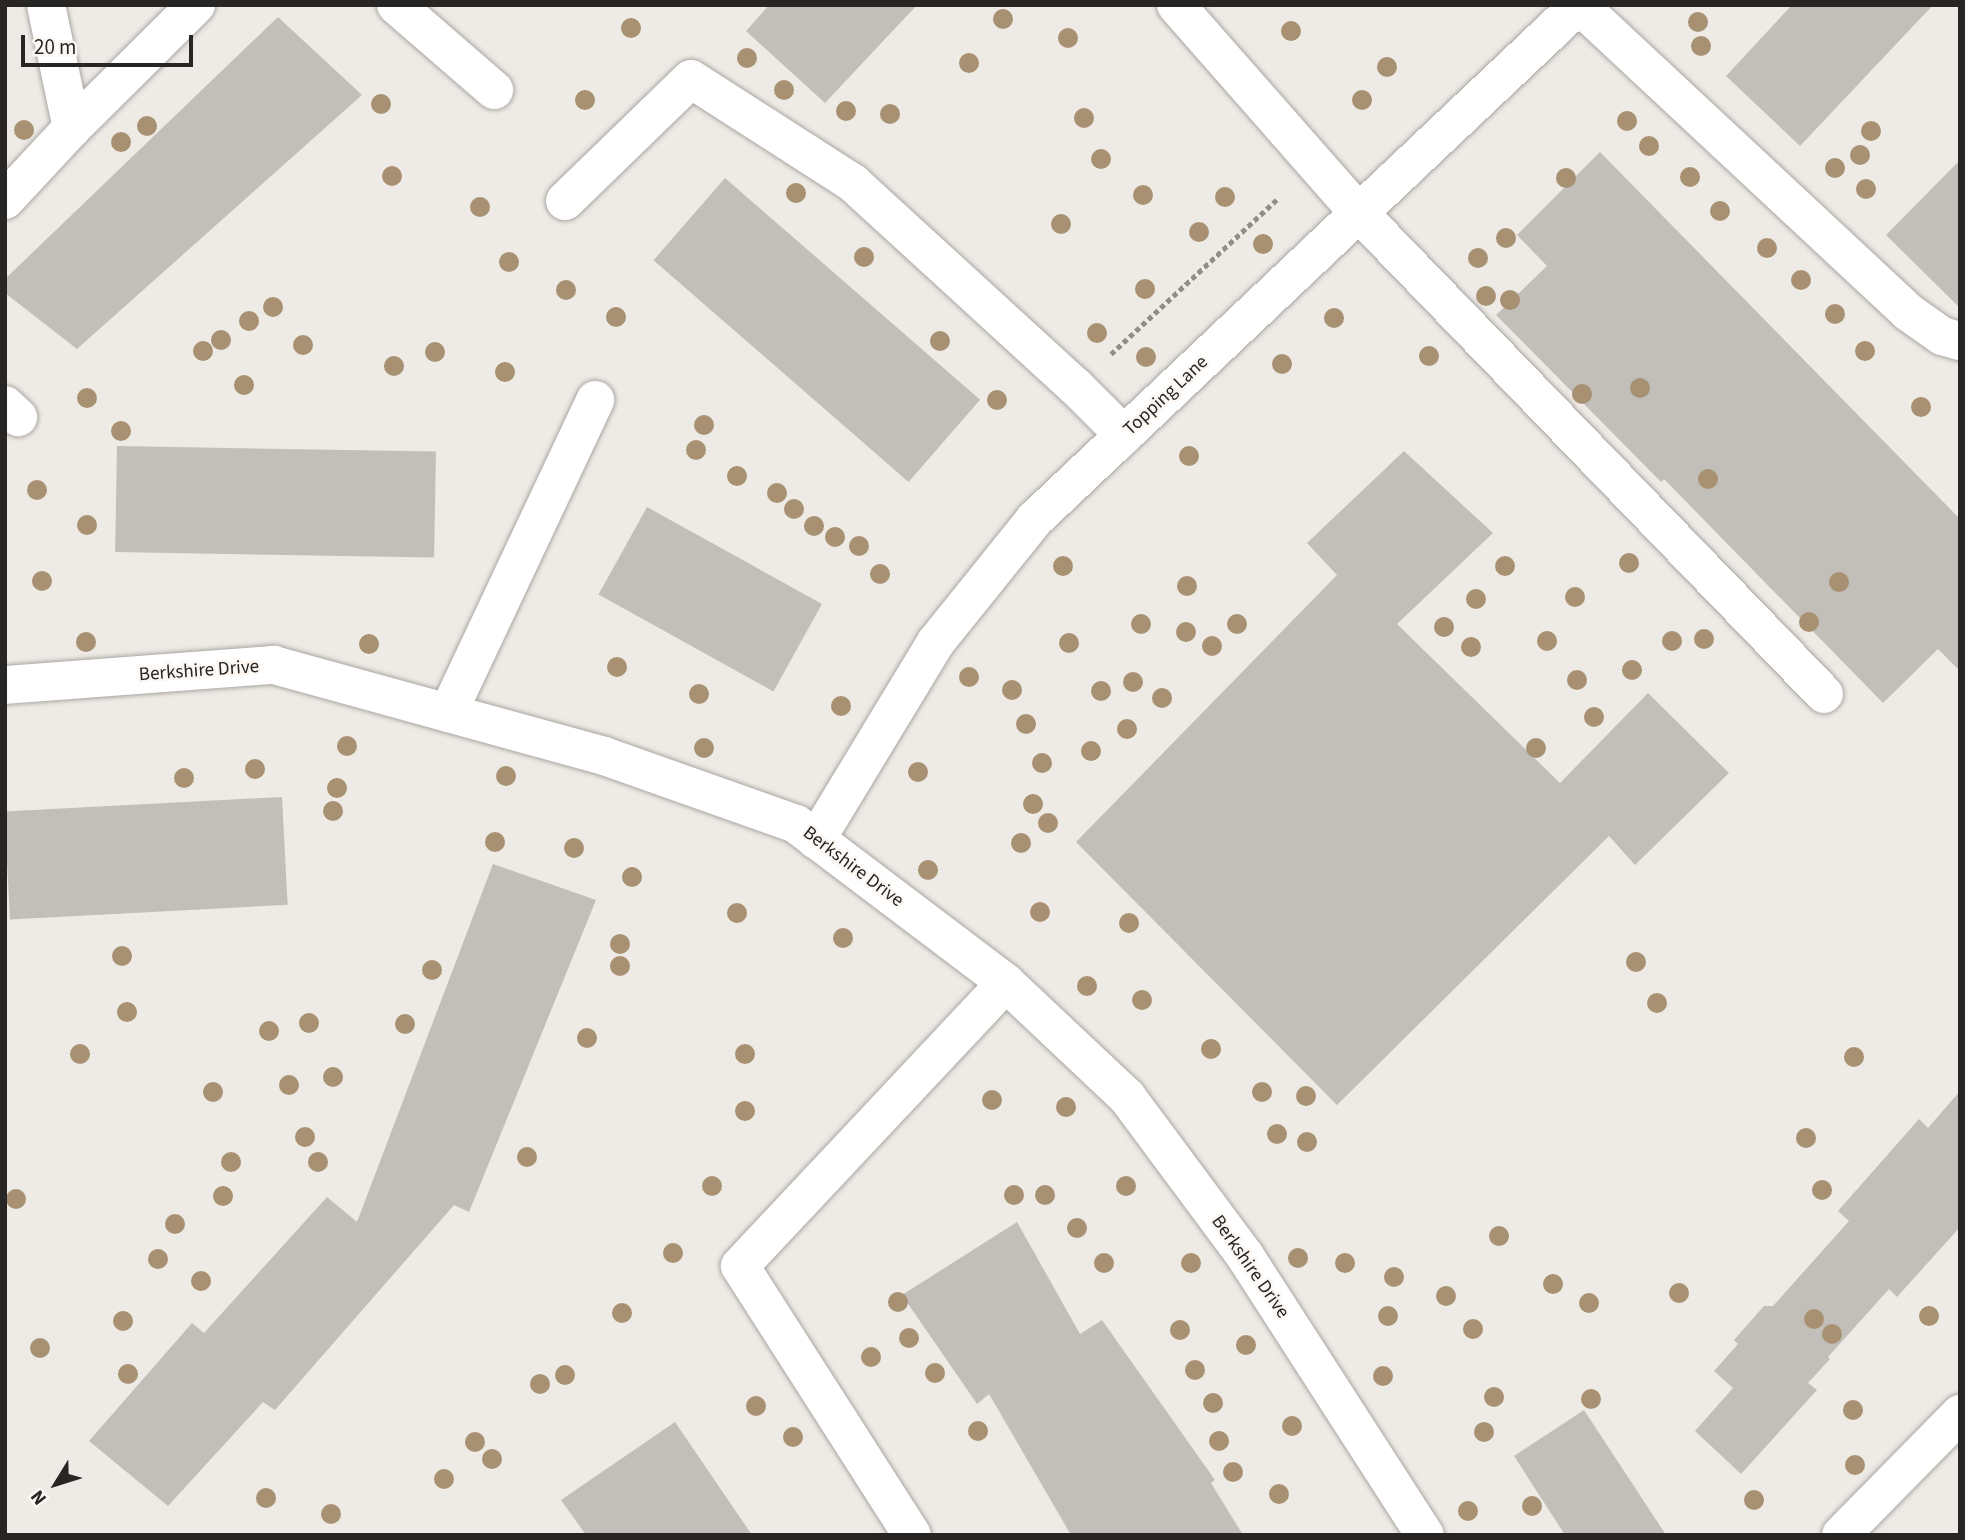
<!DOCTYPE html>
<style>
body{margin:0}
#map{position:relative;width:1965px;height:1540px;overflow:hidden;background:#eeeae5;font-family:"Source Sans 3",sans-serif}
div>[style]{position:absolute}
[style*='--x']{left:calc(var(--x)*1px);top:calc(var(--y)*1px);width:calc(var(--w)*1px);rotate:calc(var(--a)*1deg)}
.building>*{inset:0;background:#c2beb9;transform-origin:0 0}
.path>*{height:4.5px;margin-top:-2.25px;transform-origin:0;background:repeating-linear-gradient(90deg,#918e8a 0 5px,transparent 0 8.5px)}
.roads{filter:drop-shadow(0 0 2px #aaa6a2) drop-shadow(0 0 2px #aaa6a2)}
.minor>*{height:38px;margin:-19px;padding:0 19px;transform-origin:19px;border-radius:19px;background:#fff}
.trees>*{width:20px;height:20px;margin:-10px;border-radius:50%;background:#a89172}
span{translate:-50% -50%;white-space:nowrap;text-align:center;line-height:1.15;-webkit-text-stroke:5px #fcf7f2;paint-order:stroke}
.street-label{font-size:19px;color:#282624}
.frame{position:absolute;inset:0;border:7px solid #282624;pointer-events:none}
.north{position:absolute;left:21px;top:1449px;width:70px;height:70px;-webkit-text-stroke:5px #fcf7f2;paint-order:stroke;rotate:232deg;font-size:19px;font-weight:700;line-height:28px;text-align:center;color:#282624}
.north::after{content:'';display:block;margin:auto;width:24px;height:32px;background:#282624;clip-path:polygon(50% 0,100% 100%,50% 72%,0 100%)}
.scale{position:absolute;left:21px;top:35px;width:172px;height:32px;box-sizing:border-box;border:4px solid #282624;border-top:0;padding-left:9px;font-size:21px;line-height:24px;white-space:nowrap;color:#282624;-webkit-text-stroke:5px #fcf7f2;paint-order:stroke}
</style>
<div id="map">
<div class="building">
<i style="clip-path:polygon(769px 5px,917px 5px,825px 103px,746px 31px)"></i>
<i style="clip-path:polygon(1792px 5px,1933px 5px,1800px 146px,1726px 76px)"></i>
<i style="clip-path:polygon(278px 17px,362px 95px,77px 349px,5px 293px,5px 279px)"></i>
<i style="clip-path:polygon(1600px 152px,1960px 519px,1960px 671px,1938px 649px,1883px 703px,1664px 479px,1661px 482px,1496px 315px,1547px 266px,1517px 235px)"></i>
<i style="clip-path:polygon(1960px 160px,1960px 308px,1886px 235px)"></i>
<i style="left:725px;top:178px;width:338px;height:109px;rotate:41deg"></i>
<i style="left:117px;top:446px;width:319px;height:106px;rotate:1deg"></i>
<i style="clip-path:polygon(1404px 451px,1493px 533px,1397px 624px,1560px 783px,1648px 693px,1729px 773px,1635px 865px,1609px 836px,1337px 1105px,1076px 842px,1337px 575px,1307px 543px)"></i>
<i style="left:647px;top:507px;width:200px;height:100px;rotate:29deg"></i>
<i style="left:282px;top:797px;width:108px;height:278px;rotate:87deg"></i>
<i style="clip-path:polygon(493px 864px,596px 900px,469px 1212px,454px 1205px,275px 1410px,263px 1402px,168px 1506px,89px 1441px,192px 1323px,204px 1333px,327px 1197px,357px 1222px)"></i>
<i style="clip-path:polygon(1960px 1091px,1960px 1227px,1897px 1297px,1889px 1289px,1828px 1357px,1830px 1359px,1808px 1383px,1817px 1390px,1741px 1474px,1695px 1431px,1733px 1388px,1714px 1371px,1738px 1344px,1734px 1340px,1764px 1306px,1773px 1306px,1849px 1221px,1838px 1211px,1919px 1119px,1928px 1128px)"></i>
<i style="clip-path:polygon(1017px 1222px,1080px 1334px,1102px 1320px,1215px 1480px,1211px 1483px,1243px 1535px,1071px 1535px,989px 1394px,977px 1404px,902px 1295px)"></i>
<i style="clip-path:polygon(1584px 1410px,1666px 1535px,1565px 1535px,1514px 1456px)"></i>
<i style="clip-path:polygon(675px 1422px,752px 1535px,586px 1535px,561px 1500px)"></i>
</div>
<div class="path">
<i style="--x:1111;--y:354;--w:229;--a:-43"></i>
</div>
<div class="roads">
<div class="minor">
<i style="--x:46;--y:5;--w:126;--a:78.1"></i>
<i style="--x:396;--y:5;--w:130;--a:40.9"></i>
<i style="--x:1176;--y:5;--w:277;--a:48.7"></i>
<i style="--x:1359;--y:213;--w:669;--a:45.97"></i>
<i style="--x:1579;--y:5;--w:450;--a:43"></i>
<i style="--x:1908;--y:312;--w:42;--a:35.2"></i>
<i style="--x:1942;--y:336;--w:19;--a:16"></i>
<i style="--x:5;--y:200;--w:98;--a:-47.1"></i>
<i style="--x:72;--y:128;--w:175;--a:-44.8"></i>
<i style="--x:565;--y:201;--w:175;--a:-44.1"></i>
<i style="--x:691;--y:79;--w:193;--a:32.7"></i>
<i style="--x:853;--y:183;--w:302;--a:42.5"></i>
<i style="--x:1076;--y:387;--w:68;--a:45"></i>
<i style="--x:5;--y:405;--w:18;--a:43"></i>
<i style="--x:5;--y:685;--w:270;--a:-4.3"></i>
<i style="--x:274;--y:665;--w:342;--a:15.4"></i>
<i style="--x:604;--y:756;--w:204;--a:19.5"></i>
<i style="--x:796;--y:824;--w:263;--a:37.1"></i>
<i style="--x:1006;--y:983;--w:166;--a:43.3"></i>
<i style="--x:1127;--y:1097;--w:198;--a:53.4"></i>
<i style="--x:1245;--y:1256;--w:332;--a:57.2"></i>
<i style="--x:448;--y:713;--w:346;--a:-64.8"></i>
<i style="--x:816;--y:840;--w:232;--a:-58.8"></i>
<i style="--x:936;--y:642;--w:158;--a:-51.2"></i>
<i style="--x:1035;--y:519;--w:748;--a:-43.38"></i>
<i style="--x:912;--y:1535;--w:319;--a:-122.6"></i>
<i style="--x:740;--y:1266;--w:388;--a:-46.8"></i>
<i style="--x:1841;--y:1535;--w:170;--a:-45.5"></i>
</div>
</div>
<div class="trees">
<i style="left:1003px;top:19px"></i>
<i style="left:1698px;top:22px"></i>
<i style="left:631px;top:28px"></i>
<i style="left:1291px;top:31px"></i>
<i style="left:1068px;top:38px"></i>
<i style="left:1701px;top:46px"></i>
<i style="left:747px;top:58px"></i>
<i style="left:969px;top:63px"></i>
<i style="left:1387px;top:67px"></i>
<i style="left:784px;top:90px"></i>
<i style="left:585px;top:100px"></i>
<i style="left:1362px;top:100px"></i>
<i style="left:381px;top:104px"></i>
<i style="left:846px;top:111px"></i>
<i style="left:890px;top:114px"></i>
<i style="left:1084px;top:118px"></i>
<i style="left:1627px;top:121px"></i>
<i style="left:147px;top:126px"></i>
<i style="left:24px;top:130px"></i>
<i style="left:1871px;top:131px"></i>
<i style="left:121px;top:142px"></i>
<i style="left:1649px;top:146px"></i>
<i style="left:1860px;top:155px"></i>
<i style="left:1101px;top:159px"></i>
<i style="left:1835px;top:168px"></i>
<i style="left:392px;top:176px"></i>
<i style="left:1690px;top:177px"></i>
<i style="left:1566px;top:178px"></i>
<i style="left:1866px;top:189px"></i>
<i style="left:796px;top:193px"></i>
<i style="left:1143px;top:195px"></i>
<i style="left:1225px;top:197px"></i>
<i style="left:480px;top:207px"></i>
<i style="left:1720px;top:211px"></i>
<i style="left:1061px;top:224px"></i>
<i style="left:1199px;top:232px"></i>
<i style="left:1506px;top:238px"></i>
<i style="left:1263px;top:244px"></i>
<i style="left:1767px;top:248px"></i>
<i style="left:864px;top:257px"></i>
<i style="left:1478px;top:258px"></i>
<i style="left:509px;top:262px"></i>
<i style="left:1801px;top:280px"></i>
<i style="left:1145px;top:289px"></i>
<i style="left:566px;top:290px"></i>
<i style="left:1486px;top:296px"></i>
<i style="left:1510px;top:300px"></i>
<i style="left:273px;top:307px"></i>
<i style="left:1835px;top:314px"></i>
<i style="left:616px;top:317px"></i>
<i style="left:1334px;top:318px"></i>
<i style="left:249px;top:321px"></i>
<i style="left:1097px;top:333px"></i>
<i style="left:221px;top:340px"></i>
<i style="left:940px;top:341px"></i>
<i style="left:303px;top:345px"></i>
<i style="left:203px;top:351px"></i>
<i style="left:1865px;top:351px"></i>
<i style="left:435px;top:352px"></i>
<i style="left:1429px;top:356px"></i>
<i style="left:1146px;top:357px"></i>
<i style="left:1282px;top:364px"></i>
<i style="left:394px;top:366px"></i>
<i style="left:505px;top:372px"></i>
<i style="left:244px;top:385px"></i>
<i style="left:1640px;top:388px"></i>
<i style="left:1582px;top:394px"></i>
<i style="left:87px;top:398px"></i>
<i style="left:997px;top:400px"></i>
<i style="left:1921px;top:407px"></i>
<i style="left:704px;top:425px"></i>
<i style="left:121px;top:431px"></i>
<i style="left:696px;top:450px"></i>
<i style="left:1189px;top:456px"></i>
<i style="left:737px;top:476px"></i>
<i style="left:1708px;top:479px"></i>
<i style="left:37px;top:490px"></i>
<i style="left:777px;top:493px"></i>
<i style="left:794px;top:509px"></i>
<i style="left:87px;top:525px"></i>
<i style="left:814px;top:526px"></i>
<i style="left:835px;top:537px"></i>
<i style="left:859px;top:546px"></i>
<i style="left:1629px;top:563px"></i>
<i style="left:1063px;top:566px"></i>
<i style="left:1505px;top:566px"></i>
<i style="left:880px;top:574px"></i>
<i style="left:42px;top:581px"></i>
<i style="left:1839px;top:582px"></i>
<i style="left:1187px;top:586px"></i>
<i style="left:1575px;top:597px"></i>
<i style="left:1476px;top:599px"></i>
<i style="left:1809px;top:622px"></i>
<i style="left:1141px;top:624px"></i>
<i style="left:1237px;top:624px"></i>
<i style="left:1444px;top:627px"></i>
<i style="left:1186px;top:632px"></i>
<i style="left:1704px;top:639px"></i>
<i style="left:1547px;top:641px"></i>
<i style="left:1672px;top:641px"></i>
<i style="left:86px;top:642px"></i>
<i style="left:1069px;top:643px"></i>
<i style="left:369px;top:644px"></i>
<i style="left:1212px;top:646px"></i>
<i style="left:1471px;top:647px"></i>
<i style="left:617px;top:667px"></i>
<i style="left:1632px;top:670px"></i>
<i style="left:969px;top:677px"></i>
<i style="left:1577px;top:680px"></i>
<i style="left:1133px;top:682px"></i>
<i style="left:1012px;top:690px"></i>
<i style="left:1101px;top:691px"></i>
<i style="left:699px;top:694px"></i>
<i style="left:1162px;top:698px"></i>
<i style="left:841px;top:706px"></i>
<i style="left:1594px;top:717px"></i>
<i style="left:1026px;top:724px"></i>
<i style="left:1127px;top:729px"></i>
<i style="left:347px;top:746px"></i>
<i style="left:704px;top:748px"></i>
<i style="left:1536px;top:748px"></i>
<i style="left:1091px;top:751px"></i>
<i style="left:1042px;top:763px"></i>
<i style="left:255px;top:769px"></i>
<i style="left:918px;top:772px"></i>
<i style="left:506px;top:776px"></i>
<i style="left:184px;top:778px"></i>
<i style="left:337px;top:788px"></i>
<i style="left:1033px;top:804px"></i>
<i style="left:333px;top:811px"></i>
<i style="left:1048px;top:823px"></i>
<i style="left:495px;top:842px"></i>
<i style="left:1021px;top:843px"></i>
<i style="left:574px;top:848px"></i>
<i style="left:928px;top:870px"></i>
<i style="left:632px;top:877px"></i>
<i style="left:1040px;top:912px"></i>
<i style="left:737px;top:913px"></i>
<i style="left:1129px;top:923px"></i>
<i style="left:843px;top:938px"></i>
<i style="left:620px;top:944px"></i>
<i style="left:122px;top:956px"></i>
<i style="left:1636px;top:962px"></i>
<i style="left:620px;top:966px"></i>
<i style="left:432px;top:970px"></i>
<i style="left:1087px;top:986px"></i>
<i style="left:1142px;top:1000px"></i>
<i style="left:1657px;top:1003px"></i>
<i style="left:127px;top:1012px"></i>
<i style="left:309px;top:1023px"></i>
<i style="left:405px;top:1024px"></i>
<i style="left:269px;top:1031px"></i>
<i style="left:587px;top:1038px"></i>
<i style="left:1211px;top:1049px"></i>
<i style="left:80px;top:1054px"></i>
<i style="left:745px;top:1054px"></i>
<i style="left:1854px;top:1057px"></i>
<i style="left:333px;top:1077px"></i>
<i style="left:289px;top:1085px"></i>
<i style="left:213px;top:1092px"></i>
<i style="left:1262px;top:1092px"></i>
<i style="left:1306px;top:1096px"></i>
<i style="left:992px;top:1100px"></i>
<i style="left:1066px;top:1107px"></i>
<i style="left:745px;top:1111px"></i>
<i style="left:1277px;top:1134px"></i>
<i style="left:305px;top:1137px"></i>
<i style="left:1806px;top:1138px"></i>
<i style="left:1307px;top:1142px"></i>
<i style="left:527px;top:1157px"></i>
<i style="left:231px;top:1162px"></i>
<i style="left:318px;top:1162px"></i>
<i style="left:712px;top:1186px"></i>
<i style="left:1126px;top:1186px"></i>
<i style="left:1822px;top:1190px"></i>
<i style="left:1014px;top:1195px"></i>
<i style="left:1045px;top:1195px"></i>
<i style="left:223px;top:1196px"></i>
<i style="left:16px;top:1199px"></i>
<i style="left:175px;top:1224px"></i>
<i style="left:1077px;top:1228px"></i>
<i style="left:1499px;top:1236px"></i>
<i style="left:673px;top:1253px"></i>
<i style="left:1298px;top:1258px"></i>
<i style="left:158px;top:1259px"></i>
<i style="left:1104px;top:1263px"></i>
<i style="left:1191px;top:1263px"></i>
<i style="left:1345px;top:1263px"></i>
<i style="left:1394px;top:1277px"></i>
<i style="left:201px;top:1281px"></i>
<i style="left:1553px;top:1284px"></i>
<i style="left:1679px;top:1293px"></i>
<i style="left:1446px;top:1296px"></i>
<i style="left:898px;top:1302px"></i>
<i style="left:1589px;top:1303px"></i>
<i style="left:622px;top:1313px"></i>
<i style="left:1388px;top:1316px"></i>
<i style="left:1929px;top:1316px"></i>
<i style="left:1814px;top:1319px"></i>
<i style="left:123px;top:1321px"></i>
<i style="left:1473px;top:1329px"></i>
<i style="left:1180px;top:1330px"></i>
<i style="left:1832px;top:1334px"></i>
<i style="left:909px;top:1338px"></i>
<i style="left:1246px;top:1345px"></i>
<i style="left:40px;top:1348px"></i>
<i style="left:871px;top:1357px"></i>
<i style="left:1195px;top:1370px"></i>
<i style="left:935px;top:1373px"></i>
<i style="left:128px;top:1374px"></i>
<i style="left:565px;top:1375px"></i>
<i style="left:1383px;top:1376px"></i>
<i style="left:540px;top:1384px"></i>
<i style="left:1494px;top:1397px"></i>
<i style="left:1591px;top:1399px"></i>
<i style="left:1213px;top:1403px"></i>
<i style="left:756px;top:1406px"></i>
<i style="left:1853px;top:1410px"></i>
<i style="left:1292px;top:1426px"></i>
<i style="left:978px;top:1431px"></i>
<i style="left:1484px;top:1432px"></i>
<i style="left:793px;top:1437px"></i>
<i style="left:1219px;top:1441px"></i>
<i style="left:475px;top:1442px"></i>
<i style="left:492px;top:1459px"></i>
<i style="left:1855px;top:1465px"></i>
<i style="left:1233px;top:1472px"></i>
<i style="left:444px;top:1479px"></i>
<i style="left:1279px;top:1494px"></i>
<i style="left:266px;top:1498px"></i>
<i style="left:1754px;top:1500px"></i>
<i style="left:1532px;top:1506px"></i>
<i style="left:1468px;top:1511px"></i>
<i style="left:331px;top:1514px"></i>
</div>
<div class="street-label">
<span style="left:1166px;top:396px;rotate:-43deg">Topping Lane</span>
<span style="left:199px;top:671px;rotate:-4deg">Berkshire Drive</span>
<span style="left:853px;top:867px;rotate:37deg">Berkshire Drive</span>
<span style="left:1250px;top:1267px;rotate:55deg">Berkshire Drive</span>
</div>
<div class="frame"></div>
<div class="north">N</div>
<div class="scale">20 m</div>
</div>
